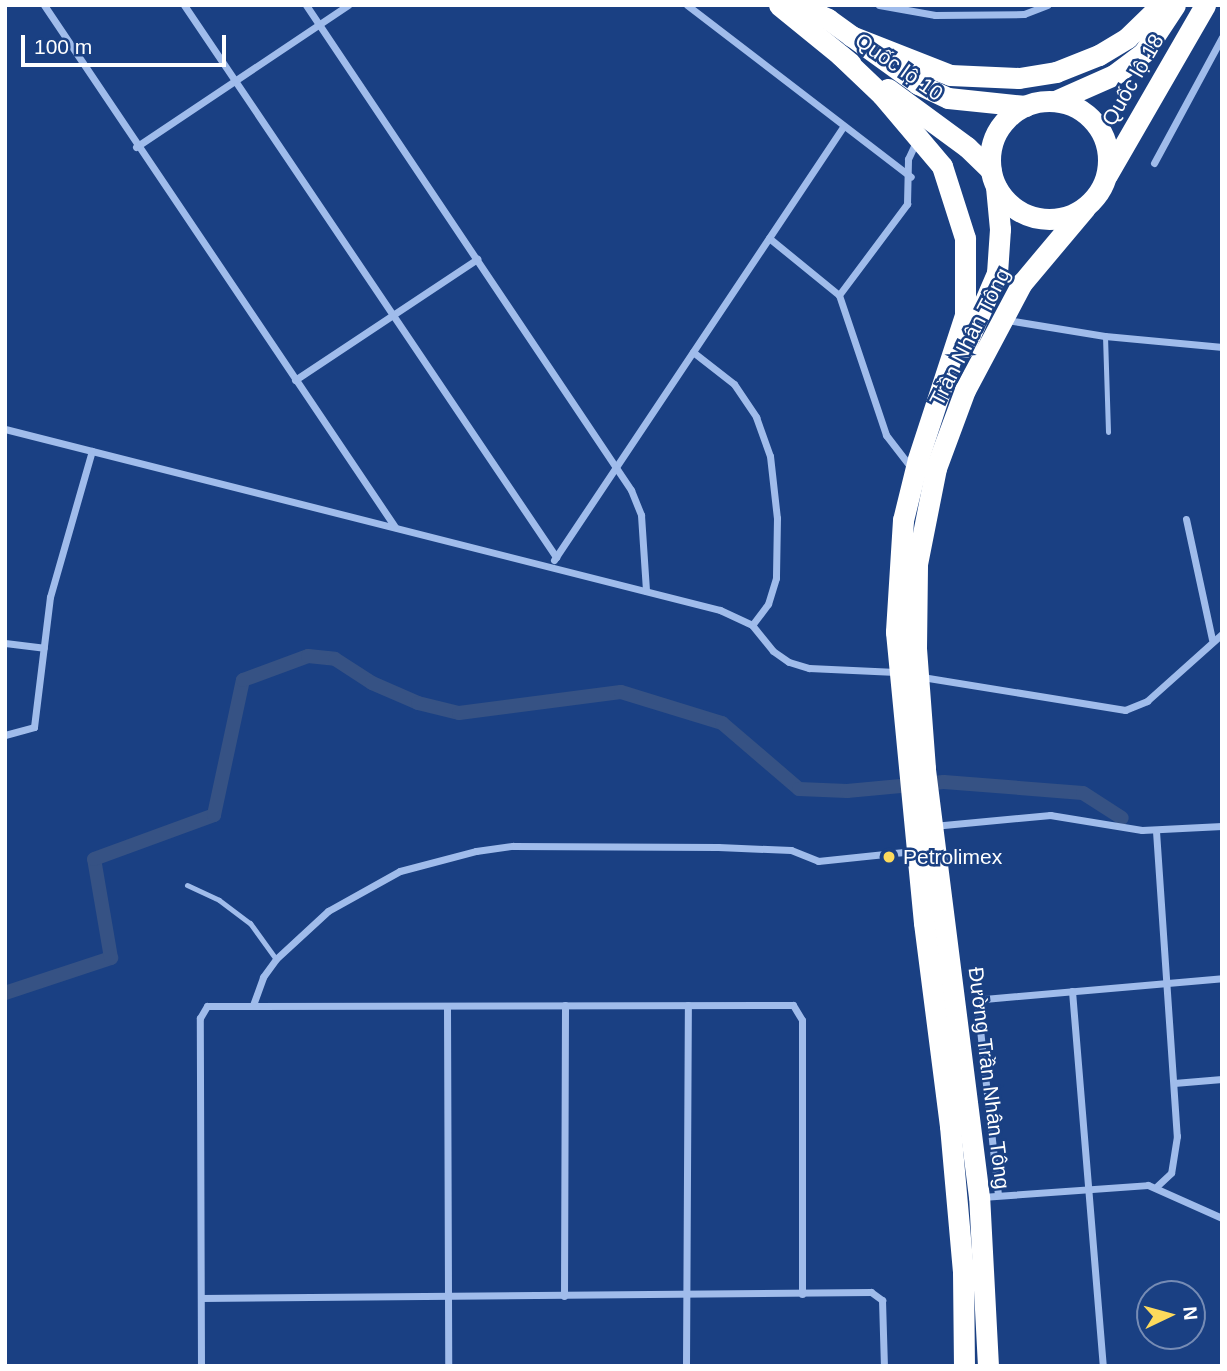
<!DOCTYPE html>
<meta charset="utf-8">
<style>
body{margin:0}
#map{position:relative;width:1227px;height:1371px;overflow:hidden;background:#1a4083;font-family:Arial,sans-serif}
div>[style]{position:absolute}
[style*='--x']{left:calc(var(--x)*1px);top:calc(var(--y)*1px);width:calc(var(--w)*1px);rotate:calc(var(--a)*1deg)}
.canal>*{height:14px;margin:-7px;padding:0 7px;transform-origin:7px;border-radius:7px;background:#365284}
.lane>*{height:5px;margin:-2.5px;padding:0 2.5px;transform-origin:2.5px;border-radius:2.5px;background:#a0bceb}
.street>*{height:7px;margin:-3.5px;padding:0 3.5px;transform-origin:3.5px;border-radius:3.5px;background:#a0bceb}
.highway>*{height:21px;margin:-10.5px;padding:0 10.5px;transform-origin:10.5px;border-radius:10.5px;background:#fff}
.highway>.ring{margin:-10.5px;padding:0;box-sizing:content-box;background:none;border:21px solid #fff;border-radius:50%}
.dots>*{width:19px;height:19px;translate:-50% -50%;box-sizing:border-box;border:4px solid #1a4083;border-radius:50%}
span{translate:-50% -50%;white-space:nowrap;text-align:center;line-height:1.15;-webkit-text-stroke:5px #1a4083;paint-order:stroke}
.street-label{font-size:21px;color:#fff}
.poi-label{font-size:21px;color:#fff}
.left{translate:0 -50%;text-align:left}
.frame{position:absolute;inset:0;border:7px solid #fff;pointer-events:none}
.north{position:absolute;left:1136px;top:1280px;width:70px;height:70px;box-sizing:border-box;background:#1a4083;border:2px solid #768cb5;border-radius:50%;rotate:85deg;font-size:19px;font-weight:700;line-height:28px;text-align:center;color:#fff}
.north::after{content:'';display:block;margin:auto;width:24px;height:32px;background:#fdda5c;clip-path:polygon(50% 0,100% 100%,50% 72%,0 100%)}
.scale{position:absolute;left:21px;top:35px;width:205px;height:32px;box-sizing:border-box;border:4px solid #fff;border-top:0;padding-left:9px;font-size:21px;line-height:24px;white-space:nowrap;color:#fff;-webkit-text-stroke:5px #1a4083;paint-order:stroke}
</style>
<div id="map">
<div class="canal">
<i style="--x:5;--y:993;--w:112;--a:-18.3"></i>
<i style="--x:111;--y:958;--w:100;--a:-99.7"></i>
<i style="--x:94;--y:859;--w:128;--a:-20.1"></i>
<i style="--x:214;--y:815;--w:138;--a:-77.9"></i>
<i style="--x:243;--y:680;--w:69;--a:-20.3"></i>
<i style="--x:308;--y:656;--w:27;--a:6"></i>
<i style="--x:335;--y:659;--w:44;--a:33"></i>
<i style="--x:372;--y:683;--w:50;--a:23.5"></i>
<i style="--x:418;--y:703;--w:42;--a:13.7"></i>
<i style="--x:459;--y:713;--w:163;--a:-7.4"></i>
<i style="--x:621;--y:692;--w:106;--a:17.1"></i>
<i style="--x:722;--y:723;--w:101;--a:40.6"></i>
<i style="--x:799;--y:789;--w:48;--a:2.4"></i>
<i style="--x:847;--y:791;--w:97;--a:-5.3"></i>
<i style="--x:944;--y:782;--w:139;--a:4.5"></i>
<i style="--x:1083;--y:793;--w:46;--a:32.7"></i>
</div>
<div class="lane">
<i style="--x:1105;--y:336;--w:96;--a:88.2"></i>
<i style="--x:187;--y:885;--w:35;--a:25"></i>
<i style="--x:219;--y:900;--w:39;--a:37"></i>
<i style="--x:250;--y:923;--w:44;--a:54.2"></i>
</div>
<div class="street">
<i style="--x:44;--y:5;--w:629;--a:56.08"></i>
<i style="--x:184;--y:5;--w:666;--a:56.02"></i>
<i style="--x:306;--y:5;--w:584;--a:56.17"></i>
<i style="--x:631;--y:490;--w:27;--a:68"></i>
<i style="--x:641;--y:515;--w:76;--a:86.2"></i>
<i style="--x:687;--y:5;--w:282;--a:37.5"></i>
<i style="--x:879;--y:5;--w:57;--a:10.1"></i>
<i style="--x:935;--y:15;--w:89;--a:-0.6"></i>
<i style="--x:1024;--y:14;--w:25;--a:-21"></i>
<i style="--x:136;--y:147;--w:255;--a:-33.8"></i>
<i style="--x:1154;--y:163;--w:143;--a:-61.6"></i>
<i style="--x:769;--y:238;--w:90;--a:39.2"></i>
<i style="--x:839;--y:295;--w:148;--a:71.4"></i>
<i style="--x:886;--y:435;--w:44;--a:52.4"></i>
<i style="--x:839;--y:295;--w:114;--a:-53.2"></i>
<i style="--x:907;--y:204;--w:45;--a:-88.7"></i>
<i style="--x:908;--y:159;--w:21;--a:-65"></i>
<i style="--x:1007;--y:320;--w:99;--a:9.3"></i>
<i style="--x:1105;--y:336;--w:118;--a:5.4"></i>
<i style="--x:693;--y:352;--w:52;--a:38"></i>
<i style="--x:734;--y:384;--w:40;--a:56"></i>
<i style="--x:756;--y:417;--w:41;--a:70.3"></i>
<i style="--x:770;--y:456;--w:62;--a:83.6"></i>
<i style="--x:777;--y:518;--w:60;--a:91"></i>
<i style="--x:776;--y:578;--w:27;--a:107"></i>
<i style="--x:768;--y:604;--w:26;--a:127"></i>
<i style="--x:295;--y:380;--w:219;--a:-33.6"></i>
<i style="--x:5;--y:429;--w:738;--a:14.21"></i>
<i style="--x:720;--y:610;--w:35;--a:25"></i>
<i style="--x:752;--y:625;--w:33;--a:51"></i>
<i style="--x:773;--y:651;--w:19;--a:35"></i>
<i style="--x:789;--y:662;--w:21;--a:17"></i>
<i style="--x:809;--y:668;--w:87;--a:2.6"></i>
<i style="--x:1186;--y:519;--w:123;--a:77.8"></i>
<i style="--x:554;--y:560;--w:521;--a:-56.28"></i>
<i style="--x:5;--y:643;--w:39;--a:7"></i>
<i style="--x:922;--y:677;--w:206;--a:9.2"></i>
<i style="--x:1125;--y:710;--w:24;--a:-22"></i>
<i style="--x:1147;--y:701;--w:101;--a:-41.8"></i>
<i style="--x:5;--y:735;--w:30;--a:-15"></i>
<i style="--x:34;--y:727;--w:131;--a:-83"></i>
<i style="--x:50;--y:597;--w:152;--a:-74"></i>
<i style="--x:933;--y:826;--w:118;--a:-5.4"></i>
<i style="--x:1050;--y:815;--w:93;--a:9.3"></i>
<i style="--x:1142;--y:830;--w:80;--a:-2.9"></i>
<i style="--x:1156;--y:831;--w:306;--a:86.1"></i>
<i style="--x:1177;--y:1136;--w:37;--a:99"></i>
<i style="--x:1171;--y:1173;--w:19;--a:137"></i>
<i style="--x:1072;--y:991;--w:376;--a:85.3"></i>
<i style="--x:253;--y:1005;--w:30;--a:-70"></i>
<i style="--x:263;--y:977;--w:22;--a:-54"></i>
<i style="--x:276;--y:959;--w:71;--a:-42.7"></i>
<i style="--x:328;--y:911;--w:82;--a:-29.1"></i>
<i style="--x:400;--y:871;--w:79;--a:-14.7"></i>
<i style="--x:476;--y:851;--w:37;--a:-8"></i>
<i style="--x:513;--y:846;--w:205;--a:0.3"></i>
<i style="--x:718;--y:847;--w:73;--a:2.4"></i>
<i style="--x:791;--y:850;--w:29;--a:22"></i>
<i style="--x:818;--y:861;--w:96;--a:-6"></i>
<i style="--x:447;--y:1008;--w:358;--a:89.8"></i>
<i style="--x:1174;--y:1083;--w:48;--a:-4.8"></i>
<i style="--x:998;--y:1195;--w:185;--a:-96.2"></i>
<i style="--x:978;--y:1011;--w:13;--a:-63"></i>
<i style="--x:984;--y:999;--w:239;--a:-5"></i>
<i style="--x:982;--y:1197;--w:166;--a:-4.1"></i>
<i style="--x:1148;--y:1185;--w:81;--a:24"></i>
<i style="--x:564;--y:1296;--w:291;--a:-89.8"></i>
<i style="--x:201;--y:1298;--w:670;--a:-0.51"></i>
<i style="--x:871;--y:1292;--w:14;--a:36"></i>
<i style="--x:882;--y:1300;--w:66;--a:88.3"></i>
<i style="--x:201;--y:1366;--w:348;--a:-90.2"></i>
<i style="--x:200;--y:1018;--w:14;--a:-60"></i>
<i style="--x:207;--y:1006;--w:586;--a:-0.1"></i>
<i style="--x:793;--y:1005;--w:17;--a:59"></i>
<i style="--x:802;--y:1020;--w:274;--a:90"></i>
<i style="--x:686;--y:1366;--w:361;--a:-89.7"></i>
</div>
<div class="highway">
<i style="--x:779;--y:5;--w:92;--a:39.2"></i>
<i style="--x:797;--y:5;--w:34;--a:24"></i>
<i style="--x:828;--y:19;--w:111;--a:35.8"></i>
<i style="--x:918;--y:84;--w:33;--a:25"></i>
<i style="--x:948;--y:98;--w:78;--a:5.9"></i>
<i style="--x:851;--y:36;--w:106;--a:21.5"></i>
<i style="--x:950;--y:75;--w:69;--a:2.5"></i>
<i style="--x:1019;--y:78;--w:37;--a:-9"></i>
<i style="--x:1056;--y:72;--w:46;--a:-21.6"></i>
<i style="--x:1099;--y:55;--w:33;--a:-31"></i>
<i style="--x:1127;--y:38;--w:47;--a:-44.1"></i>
<i style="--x:840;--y:55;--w:58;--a:43.6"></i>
<i style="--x:882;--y:95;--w:93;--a:49.8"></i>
<i style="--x:942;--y:166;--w:76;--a:72.3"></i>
<i style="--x:965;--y:238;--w:77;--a:90"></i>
<i style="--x:965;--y:315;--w:151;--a:108.1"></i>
<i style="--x:918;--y:459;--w:63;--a:103.8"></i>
<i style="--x:903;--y:520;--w:112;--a:93.6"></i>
<i style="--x:896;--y:632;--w:292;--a:84.5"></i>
<i style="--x:924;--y:923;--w:205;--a:82.7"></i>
<i style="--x:950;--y:1126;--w:147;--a:84.9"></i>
<i style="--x:963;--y:1272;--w:94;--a:89.4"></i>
<i style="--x:888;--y:89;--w:98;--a:36.3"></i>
<i style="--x:967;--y:147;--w:33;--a:44"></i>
<i style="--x:1055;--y:101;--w:64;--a:-23.8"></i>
<i style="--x:1114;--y:75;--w:38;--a:-37"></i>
<i style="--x:1144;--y:52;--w:56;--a:-56.6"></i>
<i class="ring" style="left:990px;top:101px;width:97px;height:97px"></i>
<i style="--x:1107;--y:175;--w:196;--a:-60"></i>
<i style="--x:965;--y:347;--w:81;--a:-66.6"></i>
<i style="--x:997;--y:273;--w:44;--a:-86.1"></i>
<i style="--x:1000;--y:229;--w:42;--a:-95.4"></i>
<i style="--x:988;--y:1366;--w:169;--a:-93"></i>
<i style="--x:979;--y:1197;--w:432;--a:-97.2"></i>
<i style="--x:925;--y:768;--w:120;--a:-94.3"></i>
<i style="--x:916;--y:648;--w:84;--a:-89.3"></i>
<i style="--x:917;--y:564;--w:98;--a:-78.8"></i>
<i style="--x:936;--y:468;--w:83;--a:-69.6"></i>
<i style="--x:965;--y:390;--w:121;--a:-62"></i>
<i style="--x:1022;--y:283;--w:98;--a:-50"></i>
</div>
<div class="dots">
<i style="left:889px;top:857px;background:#fdda5c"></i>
</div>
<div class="street-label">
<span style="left:899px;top:67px;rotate:35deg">Quốc lộ 10</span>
<span style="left:1133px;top:80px;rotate:-60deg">Quốc lộ 18</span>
<span style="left:970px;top:337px;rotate:-63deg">Trần Nhân Tông</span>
<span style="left:989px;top:1078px;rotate:83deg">Đường Trần Nhân Tông</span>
</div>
<div class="poi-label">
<span class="left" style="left:903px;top:857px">Petrolimex</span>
</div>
<div class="frame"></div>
<div class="north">N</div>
<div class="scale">100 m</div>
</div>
